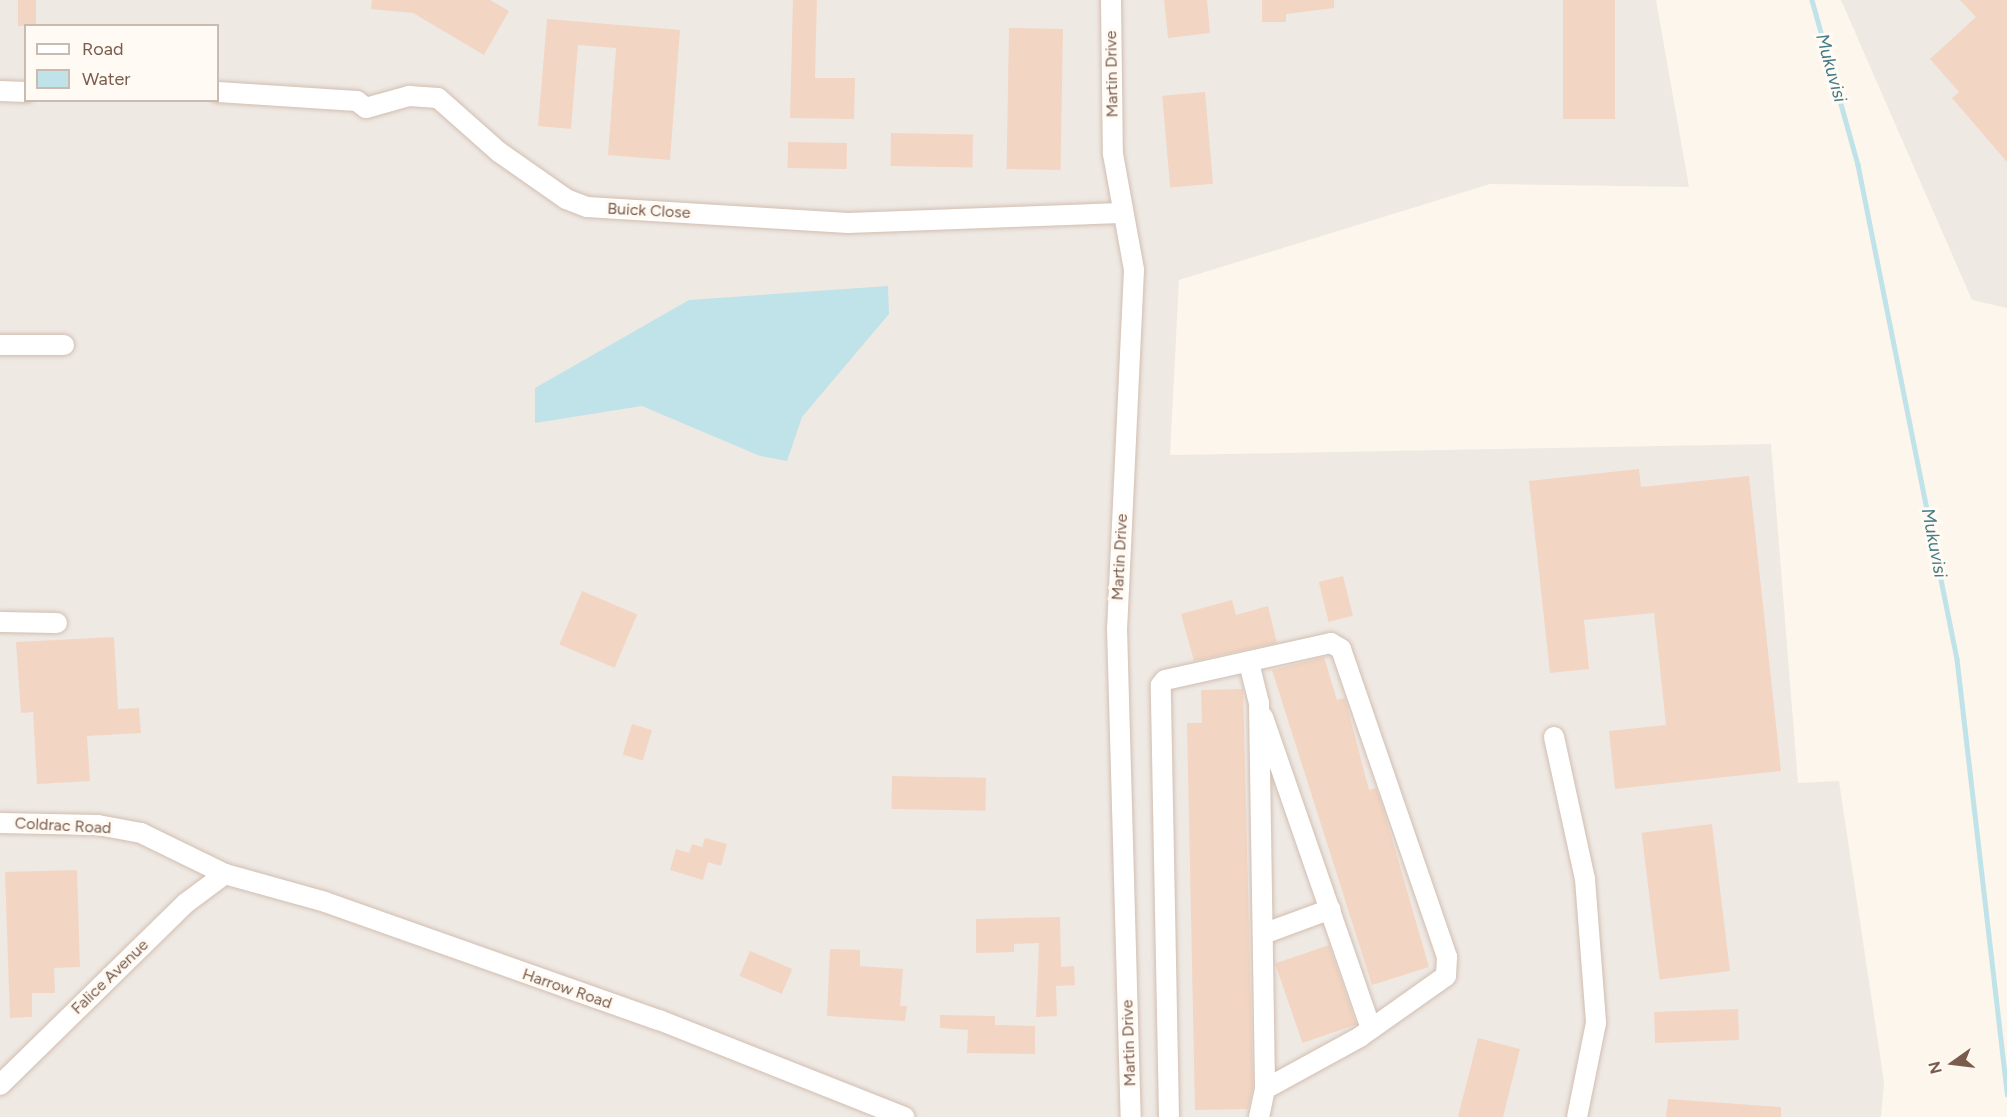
<!DOCTYPE html>
<style>
body{margin:0}
#map{position:relative;width:2007px;height:1117px;overflow:hidden;background:#fdf6ec;font-family:Figtree,sans-serif}
div>[style]{position:absolute}
[style*='--x']{left:calc(var(--x)*1px);top:calc(var(--y)*1px);width:calc(var(--w)*1px);rotate:calc(var(--a)*1deg)}
.industrial>*{inset:0;background:#efe9e4}
.water>*{inset:0;background:#bfe3e8}
.stream>*{height:4.5px;margin:-2.25px;padding:0 2.25px;transform-origin:2.25px;border-radius:2.25px;background:#bfe3e8}
.building>*{inset:0;background:#f3d5c3;transform-origin:0 0}
.roads{filter:drop-shadow(0 0 2px #d1beb0) drop-shadow(0 0 2px #d1beb0)}
.minor>*{height:20px;margin:-10px;padding:0 10px;transform-origin:10px;border-radius:10px;background:#fff}
span{translate:-50% -50%;white-space:nowrap;text-align:center;line-height:1.15;-webkit-text-stroke:6px #fffaf3;paint-order:stroke}
.street-label{font-size:16px;color:#7a5c4d}
.water-label{font-size:18px;color:#437c86;font-style:italic}
.legend{position:absolute;left:24px;top:24px;width:195px;height:78px;box-sizing:border-box;background:#fffaf3;border:2px solid #cabbb1;margin:0;padding:8px 10px;list-style:none;font-size:18px;color:#7a5c4d}
.legend li{display:flex;align-items:center;gap:12px;height:30px}
.legend b{width:30px;border:2px solid #cabbb1}
.north{position:absolute;left:1923px;top:1033px;width:60px;height:60px;-webkit-text-stroke:4px #fffaf3;paint-order:stroke;rotate:256deg;font-size:16px;font-weight:700;line-height:24px;text-align:center;color:#7a5c4d}
.north::after{content:'';display:block;margin:auto;width:21px;height:27px;background:#7a5c4d;clip-path:polygon(50% 0,100% 100%,50% 72%,0 100%)}
</style>
<div id="map">
<div class="industrial">
<i style="clip-path:polygon(evenodd,0 0,1656px 0,1689px 187px,1490px 184px,1179px 280px,1170px 455px,1771px 444px,1798px 783px,1839px 781px,1884px 1082px,1881px 1117px,0 1117px,0 0,26px 26px,218px 26px,218px 100px,26px 100px,26px 26px)"></i>
<i style="clip-path:polygon(1841px 0,2007px 0,2007px 308px,1972px 300px)"></i>
</div>
<div class="water">
<i style="clip-path:polygon(888px 286px,889px 314px,802px 417px,787px 461px,760px 456px,642px 406px,535px 423px,535px 388px,689px 300px)"></i>
</div>
<div class="stream">
<i style="--x:1812;--y:0;--w:171;--a:74.4"></i>
<i style="--x:1858;--y:165;--w:504;--a:78.67"></i>
<i style="--x:1957;--y:659;--w:438;--a:83.4"></i>
</div>
<div class="building">
<i style="left:18px;top:0;width:18px;height:26px"></i>
<i style="clip-path:polygon(372px 0,490px 0,509px 11px,484px 55px,413px 13px,371px 9px)"></i>
<i style="clip-path:polygon(793px 0,817px 0,815px 78px,855px 78px,854px 119px,790px 118px)"></i>
<i style="clip-path:polygon(1164px 0,1207px 0,1210px 33px,1168px 38px)"></i>
<i style="clip-path:polygon(1262px 0,1334px 0,1334px 8px,1286px 14px,1286px 22px,1262px 22px)"></i>
<i style="left:1563px;top:0;width:52px;height:119px"></i>
<i style="clip-path:polygon(1960px 0,2007px 0,2007px 162px,1952px 98px,1959px 92px,1930px 59px,1976px 17px)"></i>
<i style="clip-path:polygon(547px 19px,680px 30px,670px 160px,608px 155px,616px 48px,578px 45px,571px 129px,538px 126px)"></i>
<i style="left:1009px;top:28px;width:54px;height:141px;rotate:1deg"></i>
<i style="left:1205px;top:92px;width:92px;height:43px;rotate:85deg"></i>
<i style="left:891px;top:133px;width:82px;height:33px;rotate:1deg"></i>
<i style="left:788px;top:142px;width:59px;height:26px;rotate:1deg"></i>
<i style="clip-path:polygon(1639px 469px,1641px 487px,1749px 476px,1781px 771px,1615px 789px,1609px 731px,1666px 725px,1654px 613px,1584px 620px,1589px 669px,1550px 673px,1529px 481px)"></i>
<i style="left:1343px;top:576px;width:41px;height:25px;rotate:76deg"></i>
<i style="left:582px;top:591px;width:60px;height:58px;rotate:23deg"></i>
<i style="clip-path:polygon(1232px 600px,1236px 615px,1268px 606px,1277px 643px,1194px 661px,1181px 614px)"></i>
<i style="clip-path:polygon(114px 637px,118px 709px,139px 708px,141px 733px,87px 736px,90px 781px,37px 784px,33px 712px,21px 713px,16px 642px)"></i>
<i style="clip-path:polygon(1324px 657px,1337px 700px,1345px 698px,1369px 790px,1376px 788px,1384px 811px,1429px 967px,1372px 985px,1272px 670px)"></i>
<i style="clip-path:polygon(1243px 689px,1253px 1088px,1248px 1109px,1195px 1110px,1187px 723px,1202px 723px,1201px 690px)"></i>
<i style="left:632px;top:724px;width:21px;height:32px;rotate:17deg"></i>
<i style="left:892px;top:776px;width:94px;height:33px;rotate:1deg"></i>
<i style="left:1712px;top:824px;width:148px;height:71px;rotate:83deg"></i>
<i style="clip-path:polygon(705px 838px,727px 844px,721px 866px,708px 862px,703px 880px,670px 870px,676px 849px,689px 853px,692px 844px,702px 847px)"></i>
<i style="clip-path:polygon(77px 870px,80px 967px,54px 968px,55px 993px,32px 993px,32px 1017px,10px 1018px,5px 872px)"></i>
<i style="clip-path:polygon(1060px 917px,1061px 967px,1074px 966px,1075px 985px,1056px 986px,1057px 1016px,1036px 1017px,1039px 943px,1014px 944px,1014px 952px,976px 953px,976px 919px)"></i>
<i style="left:1329px;top:945px;width:84px;height:57px;rotate:71deg"></i>
<i style="clip-path:polygon(830px 949px,860px 950px,860px 966px,903px 969px,900px 1006px,907px 1006px,905px 1021px,827px 1016px)"></i>
<i style="left:750px;top:951px;width:46px;height:27px;rotate:23deg"></i>
<i style="left:1738px;top:1009px;width:31px;height:84px;rotate:88deg"></i>
<i style="clip-path:polygon(940px 1015px,995px 1016px,995px 1025px,1035px 1026px,1035px 1054px,967px 1053px,968px 1030px,940px 1028px)"></i>
<i style="clip-path:polygon(1478px 1038px,1520px 1049px,1503px 1117px,1458px 1117px)"></i>
<i style="clip-path:polygon(1668px 1099px,1781px 1107px,1781px 1117px,1666px 1117px)"></i>
</div>
<div class="roads">
<div class="minor">
<i style="--x:1111;--y:0;--w:154;--a:89.3"></i>
<i style="--x:1113;--y:154;--w:118;--a:79.7"></i>
<i style="--x:1134;--y:270;--w:358;--a:92.7"></i>
<i style="--x:1117;--y:628;--w:489;--a:88.4"></i>
<i style="--x:0;--y:91;--w:26;--a:2"></i>
<i style="--x:218;--y:92;--w:139;--a:3.7"></i>
<i style="--x:357;--y:101;--w:11;--a:38"></i>
<i style="--x:366;--y:108;--w:45;--a:-15.6"></i>
<i style="--x:409;--y:96;--w:29;--a:4"></i>
<i style="--x:438;--y:98;--w:81;--a:41.5"></i>
<i style="--x:499;--y:152;--w:82;--a:35"></i>
<i style="--x:566;--y:199;--w:22;--a:21"></i>
<i style="--x:587;--y:207;--w:261;--a:3.5"></i>
<i style="--x:848;--y:223;--w:273;--a:-2.1"></i>
<i style="--x:0;--y:345;--w:64;--a:0"></i>
<i style="--x:0;--y:622;--w:57;--a:1"></i>
<i style="--x:1249;--y:663;--w:41;--a:76"></i>
<i style="--x:1259;--y:703;--w:386;--a:89.1"></i>
<i style="--x:1265;--y:1089;--w:29;--a:102"></i>
<i style="--x:1263;--y:717;--w:330;--a:70.9"></i>
<i style="--x:1554;--y:737;--w:145;--a:77.7"></i>
<i style="--x:1585;--y:879;--w:144;--a:85.6"></i>
<i style="--x:1596;--y:1023;--w:96;--a:101.4"></i>
<i style="--x:0;--y:823;--w:98;--a:1.2"></i>
<i style="--x:98;--y:825;--w:44;--a:10.5"></i>
<i style="--x:141;--y:833;--w:93;--a:26"></i>
<i style="--x:225;--y:874;--w:104;--a:15.6"></i>
<i style="--x:325;--y:902;--w:354;--a:19.5"></i>
<i style="--x:659;--y:1020;--w:264;--a:21.6"></i>
<i style="--x:1263;--y:934;--w:72;--a:-20.2"></i>
<i style="--x:0;--y:1085;--w:260;--a:-44.4"></i>
<i style="--x:186;--y:903;--w:49;--a:-36.6"></i>
<i style="--x:1169;--y:1117;--w:432;--a:-91.1"></i>
<i style="--x:1161;--y:685;--w:6;--a:-51"></i>
<i style="--x:1165;--y:680;--w:170;--a:-12.6"></i>
<i style="--x:1331;--y:643;--w:12;--a:31"></i>
<i style="--x:1341;--y:649;--w:326;--a:71"></i>
<i style="--x:1447;--y:957;--w:19;--a:93"></i>
<i style="--x:1446;--y:976;--w:105;--a:144.7"></i>
<i style="--x:1360;--y:1037;--w:108;--a:151.3"></i>
</div>
</div>
<div class="street-label">
<span style="left:1112px;top:74px;rotate:-91deg">Martin Drive</span>
<span style="left:649px;top:211px;rotate:3deg">Buick Close</span>
<span style="left:1120px;top:557px;rotate:-87deg">Martin Drive</span>
<span style="left:63px;top:826px;rotate:3deg">Coldrac Road</span>
<span style="left:110px;top:977px;rotate:-44deg">Falice Avenue</span>
<span style="left:567px;top:989px;rotate:19deg">Harrow Road</span>
<span style="left:1129px;top:1043px;rotate:-92deg">Martin Drive</span>
</div>
<div class="water-label">
<span style="left:1831px;top:68px;rotate:74deg">Mukuvisi</span>
<span style="left:1934px;top:543px;rotate:79deg">Mukuvisi</span>
</div>
<ul class="legend">
<li><b style="height:8px;background:#fff"></b>Road</li>
<li><b style="height:16px;background:#bfe3e8"></b>Water</li>
</ul>
<div class="north">N</div>
</div>
